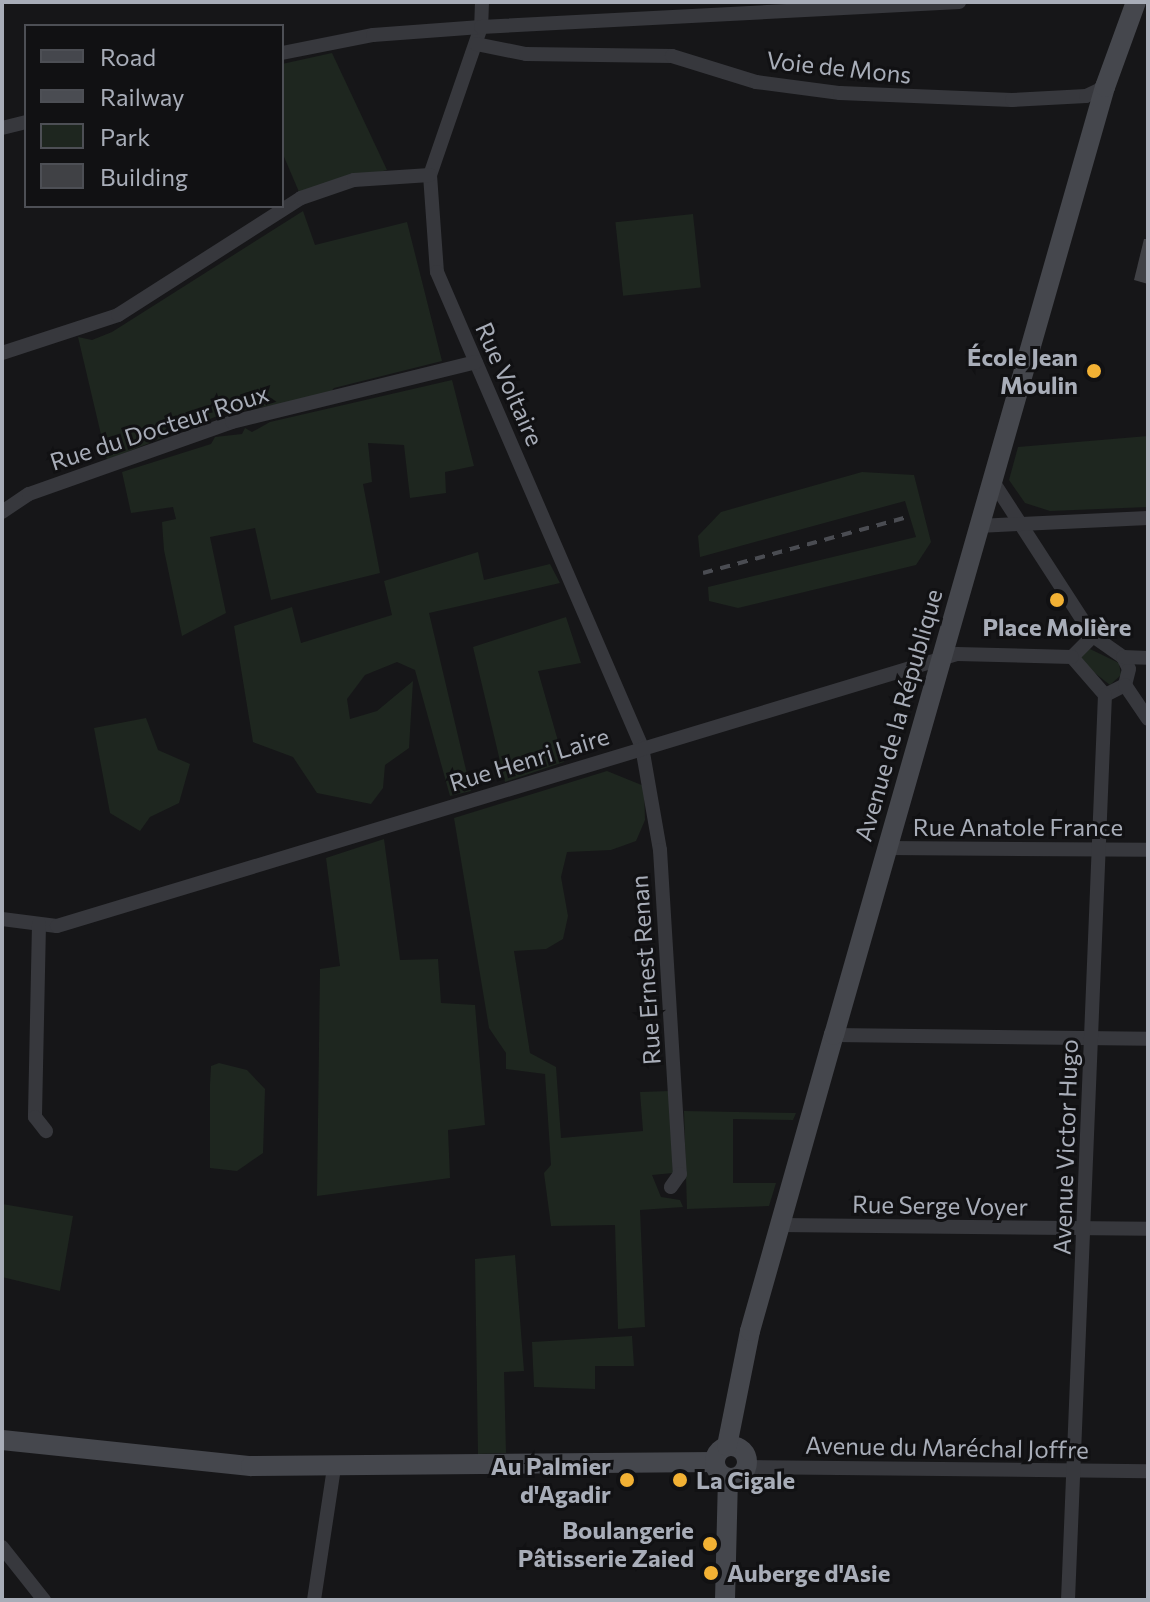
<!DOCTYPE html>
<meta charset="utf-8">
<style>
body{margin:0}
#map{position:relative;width:1150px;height:1602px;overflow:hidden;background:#161618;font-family:Commissioner,sans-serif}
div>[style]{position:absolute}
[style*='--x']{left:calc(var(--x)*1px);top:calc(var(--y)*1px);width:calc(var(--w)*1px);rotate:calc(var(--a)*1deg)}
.green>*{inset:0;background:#1e261f;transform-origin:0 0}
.building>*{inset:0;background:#404145}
.street>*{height:14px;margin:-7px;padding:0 7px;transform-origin:7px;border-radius:7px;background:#37383d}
.secondary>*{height:20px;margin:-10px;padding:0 10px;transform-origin:10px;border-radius:10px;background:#45474d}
.secondary>.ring{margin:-10px;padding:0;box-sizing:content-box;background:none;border:20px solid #45474d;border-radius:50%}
.rail>*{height:4px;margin-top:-2px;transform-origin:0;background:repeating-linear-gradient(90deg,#4a4c52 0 10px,transparent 0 18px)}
.dots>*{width:22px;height:22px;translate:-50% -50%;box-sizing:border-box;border:4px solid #111113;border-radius:50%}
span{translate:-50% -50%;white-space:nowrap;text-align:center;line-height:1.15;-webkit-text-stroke:6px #111113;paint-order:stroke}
.street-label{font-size:24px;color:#a8adb8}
.poi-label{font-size:24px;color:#a8adb8;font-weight:700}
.right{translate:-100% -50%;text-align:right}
.left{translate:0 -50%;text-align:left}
.frame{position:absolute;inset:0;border:4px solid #a8adb8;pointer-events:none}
.legend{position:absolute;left:24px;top:24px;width:260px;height:184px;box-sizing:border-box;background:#111113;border:2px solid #4d4f55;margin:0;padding:10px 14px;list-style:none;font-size:24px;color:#a8adb8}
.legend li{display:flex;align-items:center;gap:16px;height:40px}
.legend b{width:40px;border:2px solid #4d4f55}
</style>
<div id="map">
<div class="green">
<i style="clip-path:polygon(332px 53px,387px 170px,299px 192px,282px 152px,282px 64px)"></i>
<i style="clip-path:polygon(303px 211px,315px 245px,407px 222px,442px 361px,334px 388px,328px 395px,220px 415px,107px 460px,78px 337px,92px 340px,112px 332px)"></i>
<i style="left:693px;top:214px;width:74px;height:78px;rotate:84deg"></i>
<i style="clip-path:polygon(452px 380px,474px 466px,445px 472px,446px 493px,410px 498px,404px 445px,368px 443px,372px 482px,363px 484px,380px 573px,271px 600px,255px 528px,210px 537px,226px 613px,182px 636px,164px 550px,162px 522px,176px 519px,173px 507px,131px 513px,122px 472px,211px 444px,215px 437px,242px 434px,245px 428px,252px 432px,270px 422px)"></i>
<i style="clip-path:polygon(1148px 436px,1148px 507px,1050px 511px,1025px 503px,1009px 480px,1018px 447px)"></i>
<i style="clip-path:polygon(862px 472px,914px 475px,931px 542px,916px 565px,738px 608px,709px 601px,708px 587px,916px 537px,905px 501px,700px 557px,698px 536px,721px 512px)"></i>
<i style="clip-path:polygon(478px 552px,484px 580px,550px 564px,560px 583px,429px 613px,471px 791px,450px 796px,415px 670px,397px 662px,365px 675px,347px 699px,350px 719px,377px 711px,413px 681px,409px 748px,385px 765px,383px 788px,371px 804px,317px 793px,293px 757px,253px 742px,234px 626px,292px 607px,301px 643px,392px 615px,384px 581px)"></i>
<i style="clip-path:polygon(566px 617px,581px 663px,538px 671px,564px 762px,505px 782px,473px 647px)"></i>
<i style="clip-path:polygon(1090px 649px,1119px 663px,1121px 675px,1110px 685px,1081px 662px,1080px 654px)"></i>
<i style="clip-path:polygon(146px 718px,158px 750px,190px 764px,179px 803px,150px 817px,140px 831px,110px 813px,94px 728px)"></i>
<i style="clip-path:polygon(607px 771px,644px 786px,645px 820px,636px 841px,611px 850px,567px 852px,561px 877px,568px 916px,563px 939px,546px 949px,514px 951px,530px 1053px,556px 1067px,561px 1138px,643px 1131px,640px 1092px,670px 1091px,673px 1173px,652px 1175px,661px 1197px,680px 1200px,683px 1207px,640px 1210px,645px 1327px,618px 1329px,615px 1225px,551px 1226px,544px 1173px,551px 1165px,545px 1074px,506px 1069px,506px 1053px,489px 1028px,454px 818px)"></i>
<i style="clip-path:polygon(384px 839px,400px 960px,438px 959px,441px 1003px,475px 1005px,485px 1125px,448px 1130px,450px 1178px,317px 1196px,320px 969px,340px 966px,326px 858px)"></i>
<i style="clip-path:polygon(219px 1063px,247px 1070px,265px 1089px,263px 1153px,237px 1171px,210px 1168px,210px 1084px,211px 1066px)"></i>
<i style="clip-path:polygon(684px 1111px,796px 1113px,793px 1120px,733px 1119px,733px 1183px,776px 1183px,769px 1206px,687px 1209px)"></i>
<i style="clip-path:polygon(2px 1204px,73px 1216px,60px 1291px,2px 1277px)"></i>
<i style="clip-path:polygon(515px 1255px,524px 1371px,504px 1372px,506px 1453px,478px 1454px,475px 1259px)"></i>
<i style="clip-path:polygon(632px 1336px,634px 1366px,595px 1366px,595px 1389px,534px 1387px,532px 1342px)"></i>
</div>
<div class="building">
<i style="clip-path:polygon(1144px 239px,1148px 239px,1148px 284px,1134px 280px)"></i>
</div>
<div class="street">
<i style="--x:482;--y:2;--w:25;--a:92"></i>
<i style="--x:481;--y:27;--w:157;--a:109"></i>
<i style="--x:430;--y:175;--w:97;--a:85.9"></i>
<i style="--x:437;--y:272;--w:517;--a:66.66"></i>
<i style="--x:642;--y:747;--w:105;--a:80.1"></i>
<i style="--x:660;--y:850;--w:325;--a:86.5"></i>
<i style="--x:680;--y:1174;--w:16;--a:125"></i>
<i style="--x:476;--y:44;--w:51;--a:11.3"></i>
<i style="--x:526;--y:54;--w:146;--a:0.8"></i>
<i style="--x:672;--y:56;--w:88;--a:17.2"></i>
<i style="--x:756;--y:82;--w:85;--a:7.5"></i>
<i style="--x:840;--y:93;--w:172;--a:2.3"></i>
<i style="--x:1012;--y:100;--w:74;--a:-3.1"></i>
<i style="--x:1086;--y:96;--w:21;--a:-25"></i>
<i style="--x:282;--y:53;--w:93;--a:-11.2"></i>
<i style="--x:373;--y:35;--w:108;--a:-4.2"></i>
<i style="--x:481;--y:27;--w:479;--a:-3"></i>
<i style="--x:2;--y:128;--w:25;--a:-14"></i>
<i style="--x:2;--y:353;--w:122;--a:-18.1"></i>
<i style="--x:118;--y:315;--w:217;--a:-32.6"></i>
<i style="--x:301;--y:198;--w:56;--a:-18.8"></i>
<i style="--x:354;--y:180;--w:76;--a:-3.8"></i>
<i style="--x:992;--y:480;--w:186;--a:57.1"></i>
<i style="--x:2;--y:512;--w:32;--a:-34"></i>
<i style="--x:29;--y:494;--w:215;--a:-19.5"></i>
<i style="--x:232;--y:422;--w:251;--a:-13.8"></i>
<i style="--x:978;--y:526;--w:170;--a:-2.7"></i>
<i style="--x:1093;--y:636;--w:37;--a:35"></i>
<i style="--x:1123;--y:657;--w:13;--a:63"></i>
<i style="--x:1129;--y:669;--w:16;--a:104"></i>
<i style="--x:1125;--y:685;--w:22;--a:153"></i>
<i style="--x:1105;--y:695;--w:50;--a:-131"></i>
<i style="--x:1072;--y:657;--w:30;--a:-45"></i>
<i style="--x:1123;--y:657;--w:25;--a:2"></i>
<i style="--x:1125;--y:685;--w:41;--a:55.9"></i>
<i style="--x:887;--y:848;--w:261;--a:0.4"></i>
<i style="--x:2;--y:919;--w:55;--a:7.3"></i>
<i style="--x:57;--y:926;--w:940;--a:-16.82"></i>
<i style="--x:957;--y:654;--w:115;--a:1.5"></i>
<i style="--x:39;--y:924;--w:193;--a:91.2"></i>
<i style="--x:35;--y:1117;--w:18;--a:52"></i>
<i style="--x:834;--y:1035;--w:314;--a:0.7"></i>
<i style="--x:780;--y:1225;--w:368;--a:0.6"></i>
<i style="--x:746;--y:1467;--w:402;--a:0.6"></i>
<i style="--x:2;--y:1547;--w:68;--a:51.6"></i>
<i style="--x:314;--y:1600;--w:134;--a:-81.4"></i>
<i style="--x:1068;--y:1600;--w:906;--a:-87.66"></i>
</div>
<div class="secondary">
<i style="--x:2;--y:1440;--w:250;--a:6"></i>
<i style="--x:251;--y:1466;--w:464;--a:-0.5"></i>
<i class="ring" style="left:715px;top:1446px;width:12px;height:12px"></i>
<i style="--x:727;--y:1446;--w:117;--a:-78.7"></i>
<i style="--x:750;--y:1331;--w:308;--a:-74.2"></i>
<i style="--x:834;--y:1035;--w:986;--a:-74.05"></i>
<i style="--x:1105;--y:87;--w:90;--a:-70"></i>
<i style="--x:725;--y:1600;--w:122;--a:-88.6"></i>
</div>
<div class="rail">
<i style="--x:703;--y:573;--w:213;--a:-15.3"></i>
</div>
<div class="dots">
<i style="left:1094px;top:371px;background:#f2b134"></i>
<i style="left:1057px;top:600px;background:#f2b134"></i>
<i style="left:627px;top:1480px;background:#f2b134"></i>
<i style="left:680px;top:1480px;background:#f2b134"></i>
<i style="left:710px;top:1544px;background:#f2b134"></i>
<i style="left:711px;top:1573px;background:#f2b134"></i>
</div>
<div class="street-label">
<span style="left:839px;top:67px;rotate:6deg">Voie de Mons</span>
<span style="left:510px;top:384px;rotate:66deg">Rue Voltaire</span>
<span style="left:159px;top:427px;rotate:-18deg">Rue du Docteur Roux</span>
<span style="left:898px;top:715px;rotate:-74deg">Avenue de la République</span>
<span style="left:529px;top:759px;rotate:-17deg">Rue Henri Laire</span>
<span style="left:1018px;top:827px">Rue Anatole France</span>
<span style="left:645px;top:970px;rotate:-94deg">Rue Ernest Renan</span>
<span style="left:1065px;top:1147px;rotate:-88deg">Avenue Victor Hugo</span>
<span style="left:940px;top:1205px;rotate:1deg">Rue Serge Voyer</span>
<span style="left:947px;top:1447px;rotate:1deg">Avenue du Maréchal Joffre</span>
</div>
<div class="poi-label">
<span class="right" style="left:1078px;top:371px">École Jean<br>Moulin</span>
<span style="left:1057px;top:627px">Place Molière</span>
<span class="right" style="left:611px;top:1480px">Au Palmier<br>d'Agadir</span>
<span class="left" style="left:696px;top:1480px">La Cigale</span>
<span class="right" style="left:694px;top:1544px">Boulangerie<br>Pâtisserie Zaied</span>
<span class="left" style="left:727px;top:1573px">Auberge d'Asie</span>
</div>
<div class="frame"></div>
<ul class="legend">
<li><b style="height:10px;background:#45474d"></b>Road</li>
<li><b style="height:10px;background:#4a4c52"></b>Railway</li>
<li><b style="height:22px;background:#1e261f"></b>Park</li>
<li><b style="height:22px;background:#404145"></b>Building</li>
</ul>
</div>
